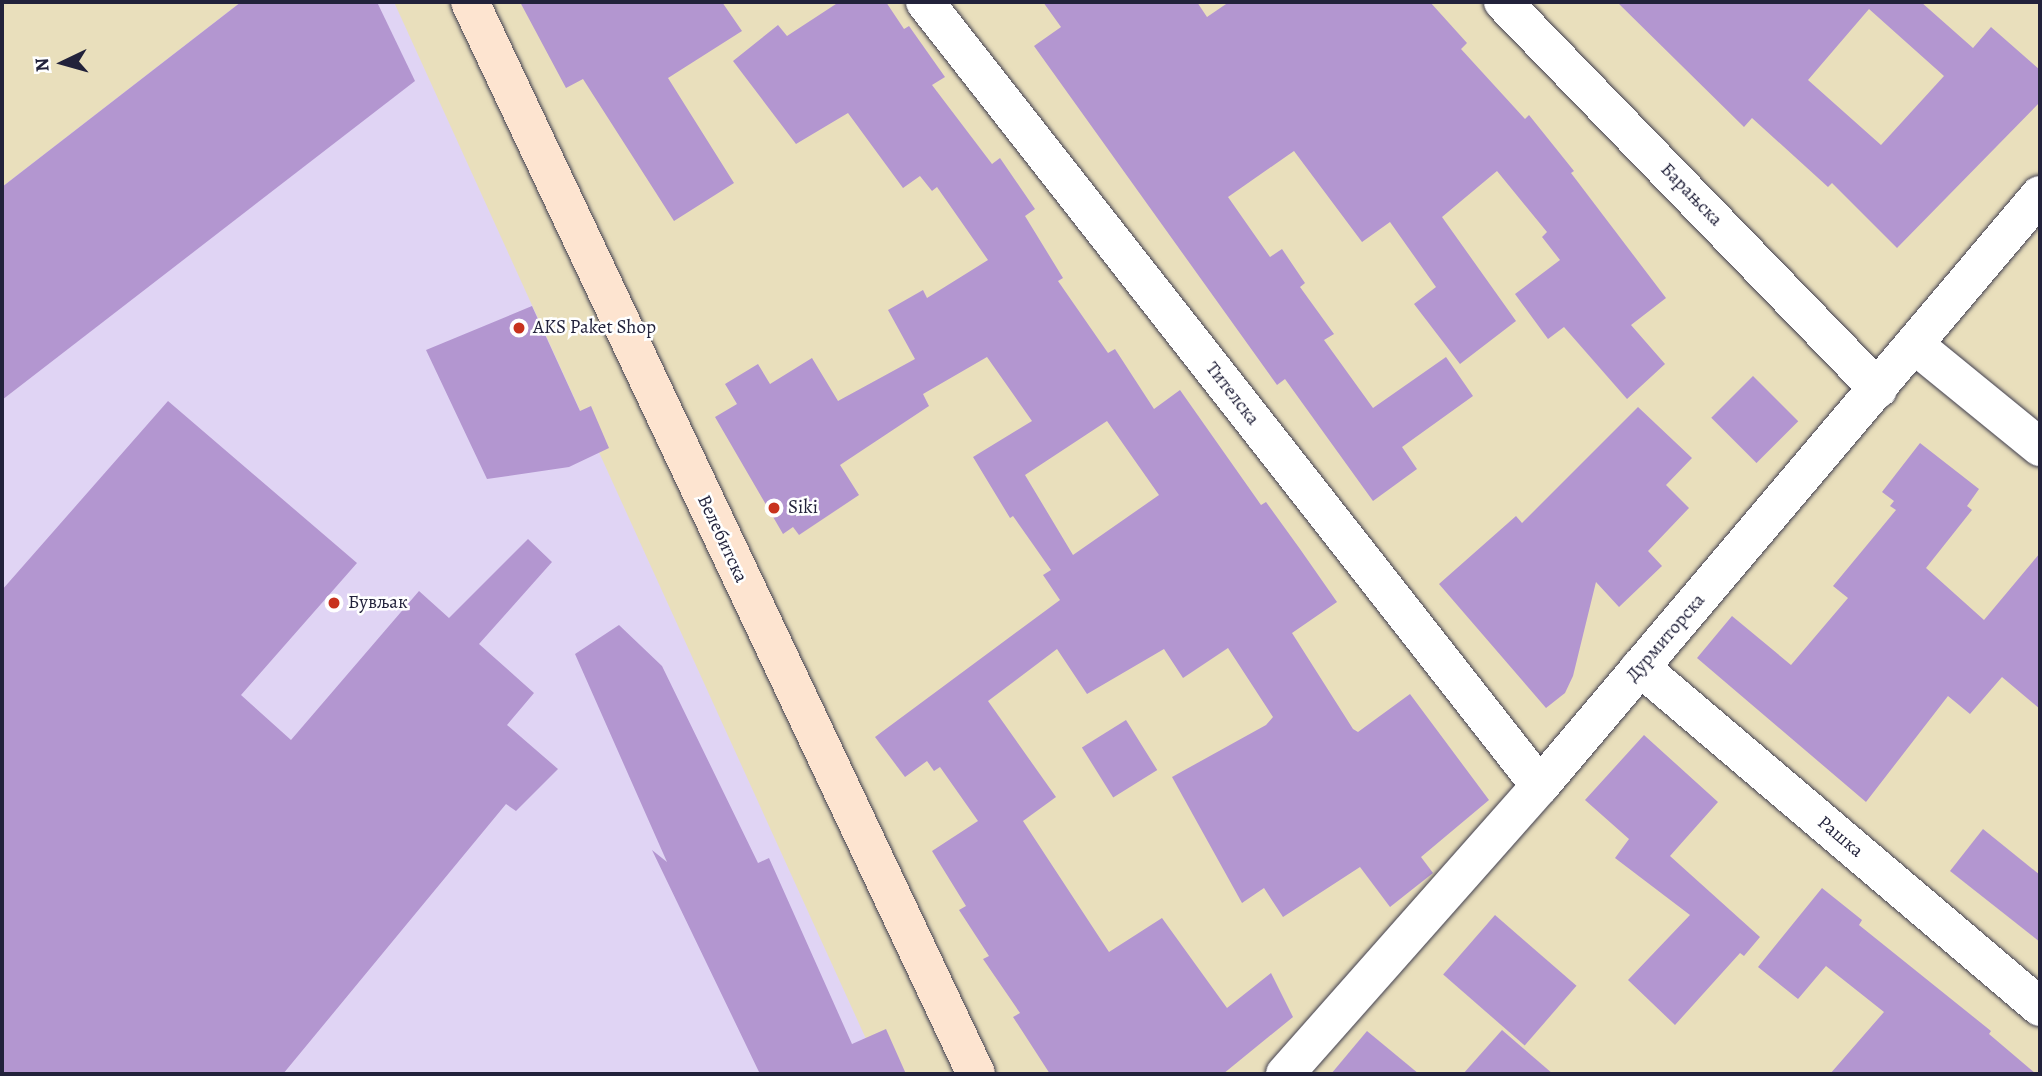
<!DOCTYPE html>
<meta charset="utf-8">
<style>
body{margin:0}
#map{position:relative;width:2042px;height:1076px;overflow:hidden;background:#e9dfbc;font-family:Alegreya,serif}
div>[style]{position:absolute}
[style*='--x']{left:calc(var(--x)*1px);top:calc(var(--y)*1px);width:calc(var(--w)*1px);rotate:calc(var(--a)*1deg)}
.built>*{inset:0;background:#e0d4f4}
.building>*{inset:0;background:#b396d0;transform-origin:0 0}
.roads{filter:drop-shadow(0 0 2px #403e4e) drop-shadow(0 0 2px #403e4e)}
.street>*{height:38px;margin:-19px;padding:0 19px;transform-origin:19px;border-radius:19px;background:#fff}
.secondary>*{height:38px;margin:-19px;padding:0 19px;transform-origin:19px;border-radius:19px;background:#fde4d0}
.dots>*{width:19px;height:19px;translate:-50% -50%;box-sizing:border-box;border:4px solid #fff;border-radius:50%}
span{translate:-50% -50%;white-space:nowrap;text-align:center;line-height:1.15;-webkit-text-stroke:5px #fff;paint-order:stroke}
.street-label{font-size:19px;color:#22223b}
.poi-label{font-size:19px;color:#22223b}
.left{translate:0 -50%;text-align:left}
.frame{position:absolute;inset:0;border:4px solid #22223b;pointer-events:none}
.north{position:absolute;left:28px;top:28px;width:70px;height:70px;-webkit-text-stroke:5px #fff;paint-order:stroke;rotate:265deg;font-size:19px;font-weight:700;line-height:28px;text-align:center;color:#22223b}
.north::after{content:'';display:block;margin:auto;width:24px;height:32px;background:#22223b;clip-path:polygon(50% 0,100% 100%,50% 72%,0 100%)}
</style>
<div id="map">
<div class="built">
<i style="clip-path:polygon(241px 2px,394px 2px,882px 1074px,2px 1074px,2px 187px)"></i>
</div>
<div class="building">
<i style="clip-path:polygon(241px 2px,377px 2px,415px 81px,2px 400px,2px 187px)"></i>
<i style="clip-path:polygon(520px 2px,722px 2px,742px 31px,668px 78px,734px 183px,674px 221px,583px 79px,566px 88px)"></i>
<i style="clip-path:polygon(evenodd,839px 2px,886px 2px,904px 29px,909px 26px,945px 77px,932px 85px,992px 164px,1000px 158px,1035px 209px,1025px 216px,1063px 278px,1058px 281px,1108px 353px,1115px 349px,1154px 409px,1180px 390px,1261px 505px,1266px 502px,1300px 549px,1337px 602px,1292px 633px,1353px 729px,1358px 732px,1410px 694px,1489px 800px,1421px 857px,1433px 873px,1390px 907px,1360px 867px,1283px 917px,1264px 888px,1242px 903px,1172px 777px,1266px 725px,1273px 717px,1228px 648px,1183px 678px,1164px 649px,1087px 694px,1057px 649px,988px 701px,1056px 797px,1023px 821px,1109px 952px,1162px 918px,1227px 1008px,1271px 973px,1293px 1017px,1223px 1074px,1050px 1074px,1013px 1017px,1020px 1013px,983px 959px,989px 956px,959px 910px,966px 906px,932px 851px,978px 821px,940px 767px,934px 771px,927px 761px,905px 777px,875px 737px,1060px 600px,1043px 575px,1051px 570px,1013px 516px,1010px 518px,973px 457px,1032px 421px,987px 357px,923px 394px,929px 406px,840px 465px,859px 495px,799px 535px,793px 527px,783px 534px,715px 417px,737px 404px,725px 384px,758px 364px,770px 384px,812px 358px,838px 401px,915px 359px,888px 310px,923px 290px,927px 298px,988px 260px,937px 187px,932px 191px,920px 176px,903px 188px,848px 113px,796px 144px,733px 61px,778px 25px,787px 36px,839px 2px,1107px 421px,1159px 495px,1073px 555px,1025px 475px,1107px 421px)"></i>
<i style="clip-path:polygon(1043px 2px,1197px 2px,1207px 17px,1229px 2px,1430px 2px,1467px 43px,1461px 49px,1525px 119px,1529px 115px,1574px 171px,1571px 173px,1666px 298px,1631px 325px,1665px 364px,1627px 399px,1564px 327px,1548px 339px,1515px 294px,1560px 260px,1542px 237px,1547px 232px,1497px 171px,1442px 217px,1516px 321px,1460px 364px,1414px 304px,1436px 287px,1390px 222px,1362px 242px,1294px 151px,1228px 197px,1270px 257px,1282px 249px,1305px 283px,1300px 287px,1334px 334px,1324px 340px,1373px 408px,1446px 357px,1473px 396px,1402px 447px,1417px 469px,1373px 501px,1285px 379px,1277px 385px,1034px 46px,1061px 27px)"></i>
<i style="clip-path:polygon(evenodd,1617px 2px,1921px 2px,1973px 48px,1991px 27px,2040px 70px,2040px 102px,1897px 248px,1832px 183px,1828px 187px,1752px 118px,1744px 127px,1617px 2px,1869px 9px,1944px 76px,1881px 145px,1808px 80px,1869px 9px)"></i>
<i style="clip-path:polygon(532px 306px,580px 411px,591px 406px,609px 448px,569px 467px,487px 479px,426px 350px)"></i>
<i style="left:1753px;top:376px;width:64px;height:59px;rotate:45deg"></i>
<i style="clip-path:polygon(168px 401px,357px 563px,241px 695px,291px 740px,419px 591px,449px 618px,528px 539px,552px 562px,479px 644px,534px 693px,507px 725px,558px 769px,516px 811px,506px 804px,283px 1074px,2px 1074px,2px 590px)"></i>
<i style="clip-path:polygon(1638px 407px,1692px 458px,1666px 485px,1689px 508px,1648px 551px,1662px 566px,1619px 607px,1596px 582px,1573px 676px,1565px 693px,1546px 708px,1439px 584px,1516px 516px,1522px 523px)"></i>
<i style="clip-path:polygon(1920px 443px,1979px 489px,1967px 506px,1972px 510px,1926px 568px,1984px 620px,2040px 553px,2040px 709px,2002px 677px,1970px 714px,1948px 696px,1866px 802px,1697px 658px,1732px 616px,1791px 665px,1848px 598px,1833px 586px,1896px 510px,1890px 506px,1894px 501px,1882px 492px)"></i>
<i style="clip-path:polygon(619px 625px,662px 666px,758px 863px,769px 858px,852px 1044px,886px 1029px,906px 1074px,760px 1074px,652px 850px,667px 862px,575px 654px)"></i>
<i style="left:1126px;top:720px;width:59px;height:52px;rotate:58deg"></i>
<i style="clip-path:polygon(1644px 735px,1718px 802px,1670px 856px,1760px 937px,1744px 956px,1740px 953px,1675px 1025px,1628px 980px,1690px 915px,1615px 858px,1629px 839px,1585px 800px)"></i>
<i style="clip-path:polygon(1983px 829px,2040px 875px,2040px 942px,1950px 871px)"></i>
<i style="clip-path:polygon(1822px 888px,1862px 920px,1859px 925px,1991px 1031px,1989px 1034px,2036px 1074px,1830px 1074px,1884px 1012px,1826px 966px,1798px 999px,1758px 967px)"></i>
<i style="left:1495px;top:915px;width:108px;height:79px;rotate:41deg"></i>
<i style="clip-path:polygon(1502px 1030px,1553px 1074px,1463px 1074px)"></i>
<i style="clip-path:polygon(1367px 1031px,1419px 1074px,1331px 1074px)"></i>
</div>
<div class="roads">
<div class="street">
<i style="--x:925;--y:2;--w:996;--a:51.89"></i>
<i style="--x:1503;--y:2;--w:539;--a:45.9"></i>
<i style="--x:1916;--y:346;--w:160;--a:39.2"></i>
<i style="--x:1640;--y:667;--w:525;--a:40.36"></i>
<i style="--x:1285;--y:1074;--w:385;--a:-48.5"></i>
<i style="--x:1540;--y:786;--w:774;--a:-49.77"></i>
</div>
<div class="secondary">
<i style="--x:470;--y:2;--w:1185;--a:64.73"></i>
</div>
</div>
<div class="dots">
<i style="left:519px;top:328px;background:#c8321e"></i>
<i style="left:774px;top:508px;background:#c8321e"></i>
<i style="left:334px;top:603px;background:#c8321e"></i>
</div>
<div class="street-label">
<span style="left:1691px;top:195px;rotate:46deg">Барањска</span>
<span style="left:1232px;top:394px;rotate:52deg">Тителска</span>
<span style="left:722px;top:539px;rotate:65deg">Велебитска</span>
<span style="left:1666px;top:638px;rotate:-49deg">Дурмиторска</span>
<span style="left:1840px;top:837px;rotate:40deg">Рашка</span>
</div>
<div class="poi-label">
<span class="left" style="left:533px;top:328px">AKS Paket Shop</span>
<span class="left" style="left:788px;top:508px">Siki</span>
<span class="left" style="left:348px;top:603px">Бувљак</span>
</div>
<div class="frame"></div>
<div class="north">N</div>
</div>
